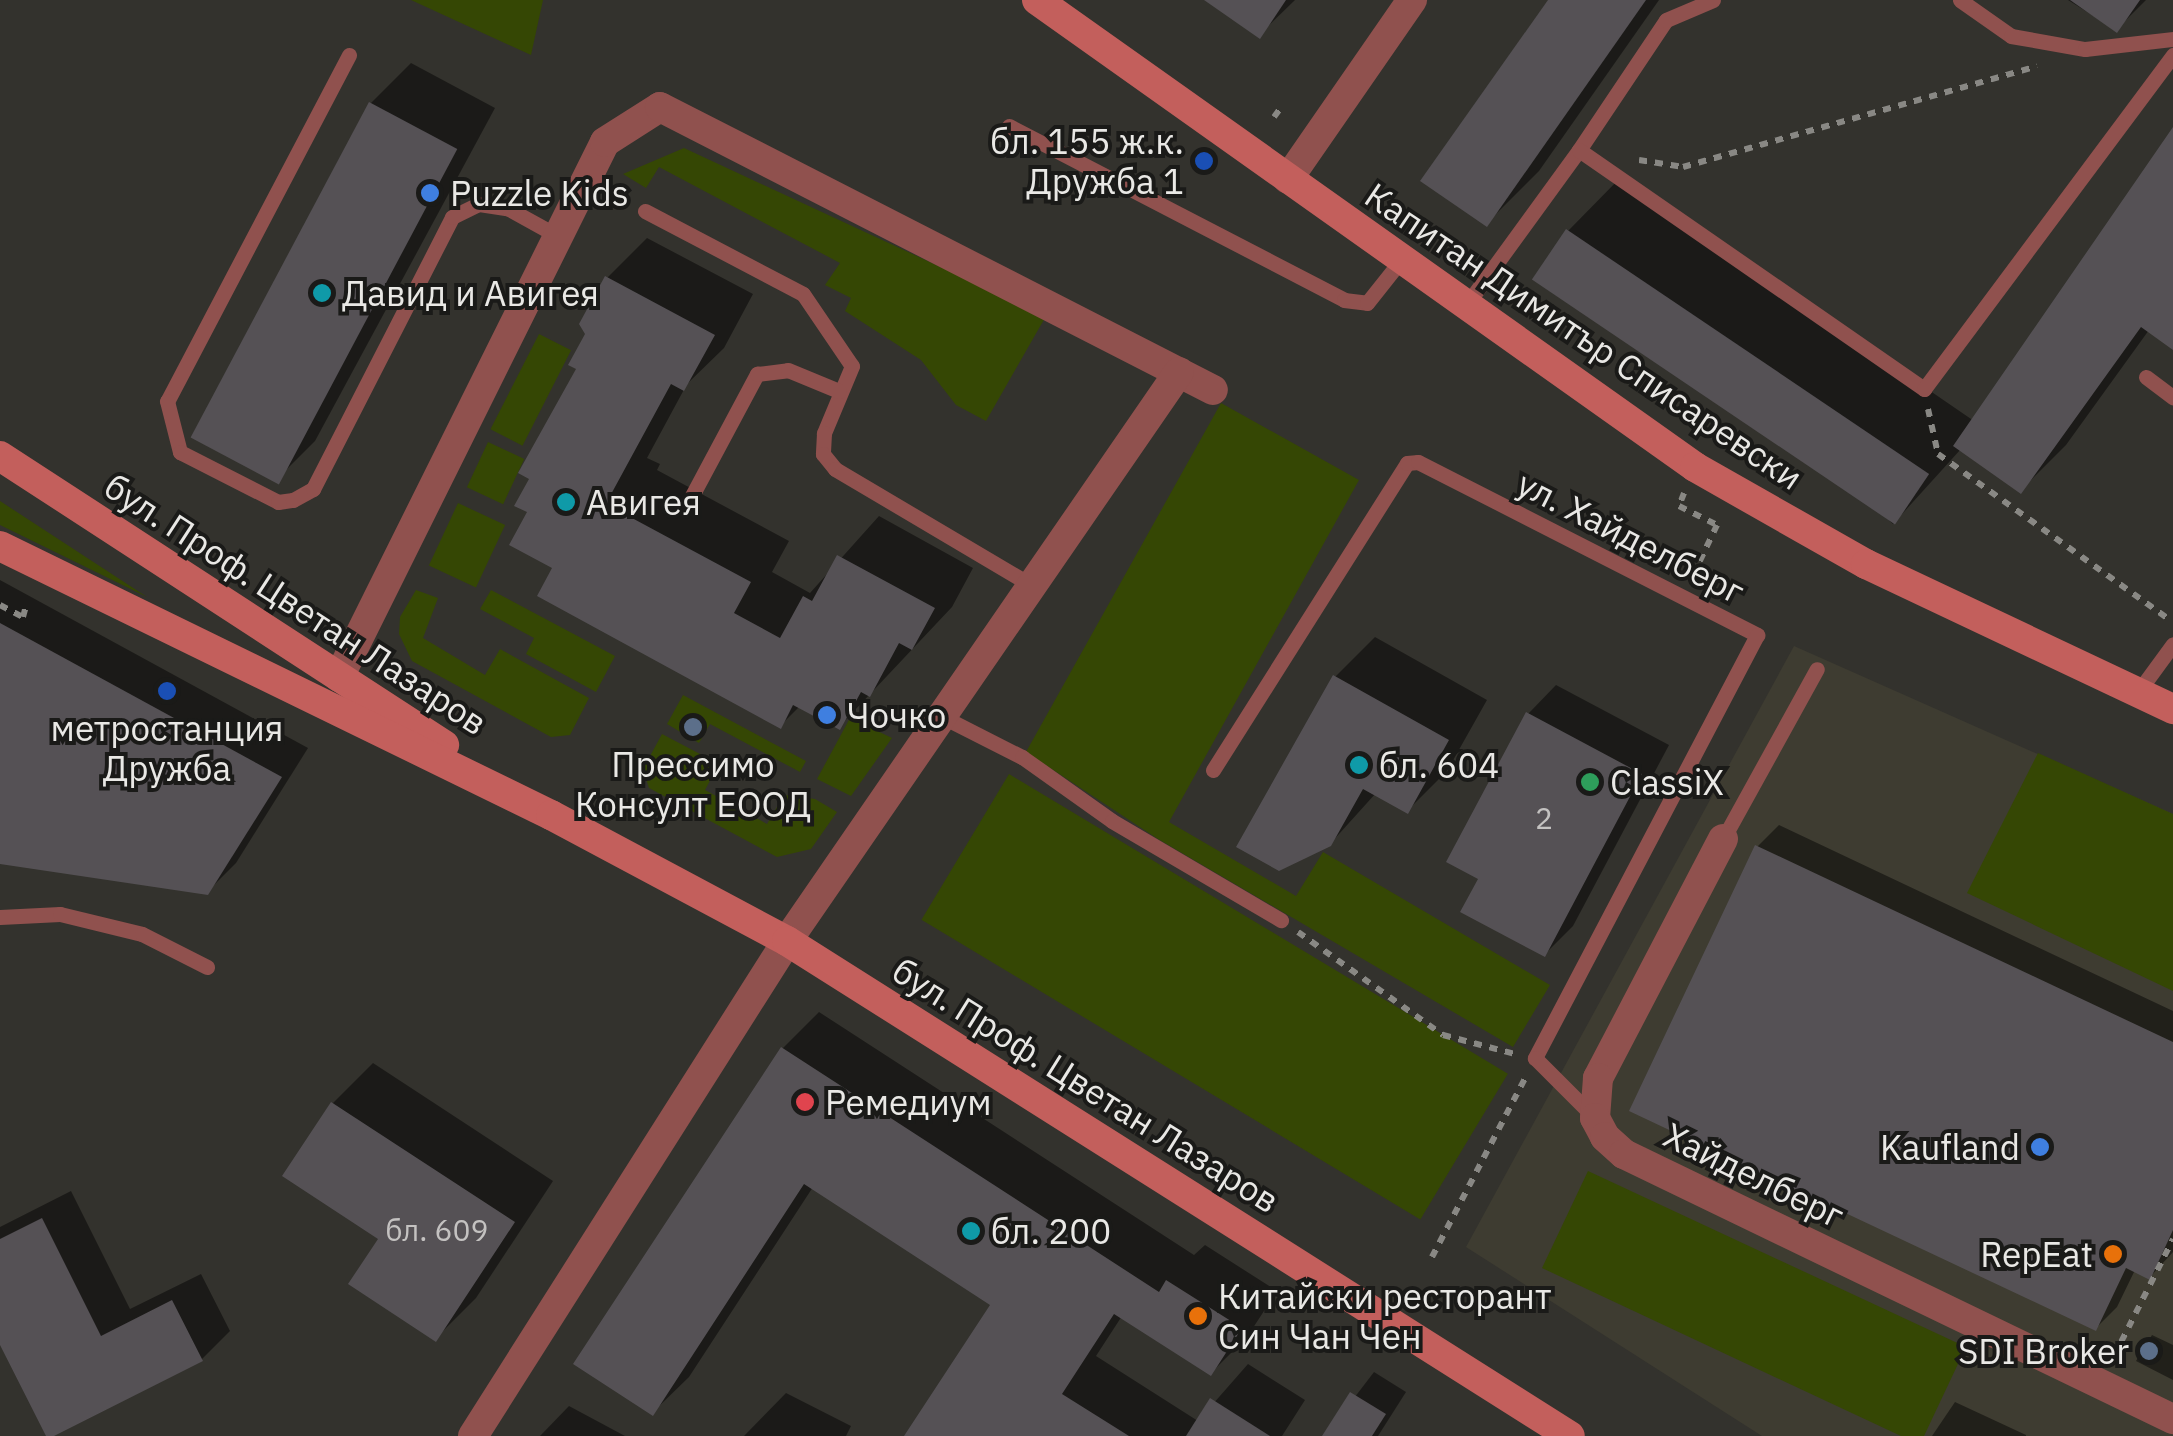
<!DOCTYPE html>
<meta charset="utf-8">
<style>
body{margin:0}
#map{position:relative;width:2173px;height:1436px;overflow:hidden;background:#33322d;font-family:"IBM Plex Sans",sans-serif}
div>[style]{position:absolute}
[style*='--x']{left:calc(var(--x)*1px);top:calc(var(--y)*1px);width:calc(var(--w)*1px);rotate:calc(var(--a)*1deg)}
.built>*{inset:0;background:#3e3c31}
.green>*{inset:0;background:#354704;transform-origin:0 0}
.shadow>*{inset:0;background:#0007}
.building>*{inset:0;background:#555155;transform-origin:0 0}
.path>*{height:6px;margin-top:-3px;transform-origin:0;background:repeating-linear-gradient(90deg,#898884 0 8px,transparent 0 16px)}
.lane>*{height:15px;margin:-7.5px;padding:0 7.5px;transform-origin:7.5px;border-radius:7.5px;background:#90514e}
.street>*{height:30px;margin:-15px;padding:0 15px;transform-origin:15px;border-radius:15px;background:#90514e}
.secondary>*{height:30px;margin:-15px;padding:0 15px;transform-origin:15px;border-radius:15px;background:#c35f5c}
.dots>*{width:28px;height:28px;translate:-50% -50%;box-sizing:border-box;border:5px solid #1a1a18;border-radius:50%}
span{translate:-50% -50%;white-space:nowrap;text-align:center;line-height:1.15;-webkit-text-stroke:8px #1a1a18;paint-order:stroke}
.number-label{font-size:30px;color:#c4c2c1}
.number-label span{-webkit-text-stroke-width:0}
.poi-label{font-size:35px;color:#e9e8e5}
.right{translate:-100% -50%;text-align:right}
.left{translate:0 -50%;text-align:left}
.street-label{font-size:35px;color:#e9e8e5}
</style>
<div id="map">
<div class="built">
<i style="clip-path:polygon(1794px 646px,2173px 814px,2173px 1436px,1762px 1436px,1466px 1247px)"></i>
</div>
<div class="green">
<i style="clip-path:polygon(411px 0,543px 0,531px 55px)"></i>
<i style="clip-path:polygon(684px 148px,1046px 316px,986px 421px,956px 405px,921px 360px,845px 311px,851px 298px,825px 285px,840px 263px,659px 167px,646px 188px,623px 174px)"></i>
<i style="left:539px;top:334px;width:36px;height:107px;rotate:27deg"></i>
<i style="clip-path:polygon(1221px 403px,1359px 480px,1169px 822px,1296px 896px,1323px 852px,1550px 985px,1513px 1047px,1158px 839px,1026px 752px)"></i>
<i style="left:488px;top:442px;width:40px;height:50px;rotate:25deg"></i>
<i style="clip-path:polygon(0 501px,147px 597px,0 525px)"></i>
<i style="left:458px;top:503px;width:52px;height:69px;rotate:25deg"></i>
<i style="clip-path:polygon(416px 590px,438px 598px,423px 638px,485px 675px,500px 649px,589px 698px,570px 735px,551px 737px,412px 661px,399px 634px,400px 617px)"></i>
<i style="clip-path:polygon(491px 590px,615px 656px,596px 692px,526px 654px,534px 638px,480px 609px)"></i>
<i style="clip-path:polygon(683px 695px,806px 761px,800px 772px,710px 724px,699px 743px,667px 724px)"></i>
<i style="clip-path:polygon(850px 718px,892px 738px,851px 796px,817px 779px)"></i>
<i style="clip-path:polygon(662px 734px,719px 764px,705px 790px,767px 824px,784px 795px,815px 799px,837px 812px,811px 849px,777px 857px,649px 788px,643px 769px)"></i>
<i style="clip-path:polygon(2038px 753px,2173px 814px,2173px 991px,1967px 893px)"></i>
<i style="left:1009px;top:774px;width:582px;height:170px;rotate:31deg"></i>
<i style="clip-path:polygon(1588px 1171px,1966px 1347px,1924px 1436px,1901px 1436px,1542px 1268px)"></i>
</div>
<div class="shadow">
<i style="clip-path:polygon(1208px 0,1295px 0,1259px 35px)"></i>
<i style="clip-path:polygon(1551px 0,1659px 0,1539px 171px,1486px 224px)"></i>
<i style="clip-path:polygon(2068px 0,2146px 0,2116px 30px)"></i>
<i style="clip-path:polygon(411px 63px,495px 108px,315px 441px,275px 481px,371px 103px)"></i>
<i style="clip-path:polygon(2173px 133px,2173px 346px,2149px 330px,2066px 445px,2020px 491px,1961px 449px,1893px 524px,1568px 231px,1620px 178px,1974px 421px)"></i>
<i style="clip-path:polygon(647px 238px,753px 294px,724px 348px,687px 384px,647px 458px,660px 464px,657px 470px,789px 541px,772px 572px,810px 593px,879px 516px,973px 568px,952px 607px,839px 727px,800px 706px,780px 726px,555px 567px,530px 511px,532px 478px,579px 368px,607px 278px)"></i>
<i style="clip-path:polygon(0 580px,308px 748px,236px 863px,207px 892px,0 861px)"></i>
<i style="clip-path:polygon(1375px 637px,1487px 700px,1447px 771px,1407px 811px,1376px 793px,1330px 844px,1335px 677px)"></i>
<i style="clip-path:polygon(1556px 685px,1669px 745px,1573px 926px,1545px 954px,1528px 714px)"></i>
<i style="clip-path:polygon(1779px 825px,2173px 1011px,2173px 1252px,2150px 1277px,2135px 1270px,2117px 1307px,2096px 1328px,1757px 847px)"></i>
<i style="clip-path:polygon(819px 1012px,1194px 1255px,1205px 1245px,1277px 1291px,1247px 1337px,1211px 1373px,1122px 1316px,1096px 1356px,1198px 1421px,1248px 1364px,1305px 1400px,1282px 1436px,907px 1436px,993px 1304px,813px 1187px,689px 1377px,652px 1413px,577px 1364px,783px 1048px)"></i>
<i style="clip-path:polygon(373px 1063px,553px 1181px,476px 1298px,436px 1338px,382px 1238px,333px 1103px)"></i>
<i style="clip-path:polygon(71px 1191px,130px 1309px,201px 1274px,230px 1331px,202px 1359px,0 1339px,0 1227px)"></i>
<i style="clip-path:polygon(2152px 1335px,2173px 1345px,2173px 1380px,2136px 1361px)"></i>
<i style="clip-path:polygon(1374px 1372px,1406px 1392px,1378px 1436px,1325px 1436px)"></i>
<i style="clip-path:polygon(786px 1393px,851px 1426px,846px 1436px,744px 1436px)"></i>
<i style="clip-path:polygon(1955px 1402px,2026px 1435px,2026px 1436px,1932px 1436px)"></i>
<i style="clip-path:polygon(569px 1406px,625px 1436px,540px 1436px)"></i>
</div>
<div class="building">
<i style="clip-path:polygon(1204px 0,1286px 0,1260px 39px)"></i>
<i style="clip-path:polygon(1548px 0,1646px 0,1487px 227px,1420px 181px)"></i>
<i style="clip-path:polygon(2070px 0,2140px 0,2117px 33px)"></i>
<i style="left:369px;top:102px;width:100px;height:380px;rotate:28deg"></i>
<i style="clip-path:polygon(2173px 127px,2173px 350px,2141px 327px,2021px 494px,1953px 446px)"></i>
<i style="left:1566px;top:229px;width:438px;height:61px;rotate:34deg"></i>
<i style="clip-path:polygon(605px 276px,715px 335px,684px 391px,671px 384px,609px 498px,622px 505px,619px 511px,751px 582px,734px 613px,780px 638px,803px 596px,812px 601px,837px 555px,935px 608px,912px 650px,899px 643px,870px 697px,861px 692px,840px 730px,793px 705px,781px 729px,537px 596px,552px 568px,509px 545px,527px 512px,514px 506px,529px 479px,518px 473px,576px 369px,568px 365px,585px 334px,579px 324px)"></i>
<i style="clip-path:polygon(0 623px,282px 777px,208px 895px,0 864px)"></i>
<i style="clip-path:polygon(1333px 675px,1449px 740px,1408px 814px,1363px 789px,1331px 846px,1279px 871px,1236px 847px)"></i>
<i style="clip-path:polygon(1526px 712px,1642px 774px,1545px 957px,1460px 912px,1478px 879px,1446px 862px)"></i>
<i style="clip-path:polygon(1755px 845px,2173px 1042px,2173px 1230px,2150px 1280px,2126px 1268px,2096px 1331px,1629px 1111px)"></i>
<i style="clip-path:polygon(781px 1047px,1159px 1292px,1166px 1280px,1242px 1328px,1211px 1376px,1114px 1314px,1062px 1394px,1129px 1436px,904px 1436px,990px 1305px,804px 1184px,653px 1416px,573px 1364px)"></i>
<i style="clip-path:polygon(331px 1102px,515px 1222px,436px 1342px,348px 1284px,378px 1239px,282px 1176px)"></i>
<i style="clip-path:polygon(42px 1218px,101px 1336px,172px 1300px,203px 1361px,54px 1436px,46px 1436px,0 1345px,0 1239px)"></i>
<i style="clip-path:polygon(1350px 1392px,1386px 1414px,1372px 1436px,1322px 1436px)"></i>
<i style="clip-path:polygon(1210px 1398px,1270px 1436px,1186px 1436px)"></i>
</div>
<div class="path">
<i style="--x:1274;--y:117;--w:9;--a:-54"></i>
<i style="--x:1639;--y:160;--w:45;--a:9"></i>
<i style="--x:1683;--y:167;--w:368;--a:-15.9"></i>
<i style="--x:1928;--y:409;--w:46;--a:77.5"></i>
<i style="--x:1938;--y:454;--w:287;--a:35.6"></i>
<i style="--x:1684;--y:493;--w:14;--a:111"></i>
<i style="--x:1679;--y:506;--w:42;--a:26.6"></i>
<i style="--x:1717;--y:525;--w:55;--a:115.6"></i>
<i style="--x:0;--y:605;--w:26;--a:28"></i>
<i style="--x:23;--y:617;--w:11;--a:-75"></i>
<i style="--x:1298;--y:932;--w:178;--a:35.4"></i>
<i style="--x:1443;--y:1035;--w:74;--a:14.8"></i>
<i style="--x:1432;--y:1257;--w:202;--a:-62.5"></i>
<i style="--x:2114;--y:1356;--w:131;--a:-63.2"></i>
</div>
<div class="lane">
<i style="--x:1960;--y:0;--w:62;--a:35.2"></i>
<i style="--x:2011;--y:36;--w:75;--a:10"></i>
<i style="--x:2085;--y:49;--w:89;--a:-6.5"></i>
<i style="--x:349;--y:55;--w:391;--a:117.7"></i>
<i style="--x:167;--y:401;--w:53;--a:75.7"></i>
<i style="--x:180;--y:452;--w:110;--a:27"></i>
<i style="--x:278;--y:502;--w:15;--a:-8"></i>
<i style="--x:293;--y:500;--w:23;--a:-29"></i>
<i style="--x:313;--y:489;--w:305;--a:-62.9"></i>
<i style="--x:452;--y:217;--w:30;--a:-26"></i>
<i style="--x:479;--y:204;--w:30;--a:9"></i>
<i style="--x:509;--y:209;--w:56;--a:28.9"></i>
<i style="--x:1009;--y:126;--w:377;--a:27.4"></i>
<i style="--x:1344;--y:300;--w:23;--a:7"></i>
<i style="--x:1367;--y:303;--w:56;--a:-51.5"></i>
<i style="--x:1579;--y:150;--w:156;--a:-56.2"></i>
<i style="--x:1666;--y:20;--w:51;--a:-23.1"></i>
<i style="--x:645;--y:211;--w:178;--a:27.7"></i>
<i style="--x:803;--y:294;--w:87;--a:55.8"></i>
<i style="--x:852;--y:366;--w:73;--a:112.7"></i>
<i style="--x:824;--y:433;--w:21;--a:93"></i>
<i style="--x:823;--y:454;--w:19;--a:51"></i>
<i style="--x:835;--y:469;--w:230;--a:30.6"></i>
<i style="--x:1467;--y:304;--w:190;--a:-54"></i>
<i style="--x:1579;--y:150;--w:420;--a:34.7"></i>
<i style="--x:1924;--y:389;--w:417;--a:-53.3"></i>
<i style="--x:2146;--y:377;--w:34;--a:37"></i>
<i style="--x:687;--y:505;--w:149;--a:-61.9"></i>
<i style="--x:757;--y:374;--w:31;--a:-7"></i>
<i style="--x:788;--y:370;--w:55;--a:22.4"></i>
<i style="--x:2138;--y:692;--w:59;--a:-53.9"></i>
<i style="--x:943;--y:717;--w:89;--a:26.9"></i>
<i style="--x:1022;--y:757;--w:110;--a:35.4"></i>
<i style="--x:1112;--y:821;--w:196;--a:30.4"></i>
<i style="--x:1213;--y:770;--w:363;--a:-57.7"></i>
<i style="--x:1407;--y:463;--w:11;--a:-5"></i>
<i style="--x:1418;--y:462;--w:381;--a:27"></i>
<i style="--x:1757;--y:635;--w:478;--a:117.7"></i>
<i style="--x:1535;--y:1058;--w:82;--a:45"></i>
<i style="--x:1723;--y:839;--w:194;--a:-61.1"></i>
<i style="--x:0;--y:917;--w:60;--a:-2.9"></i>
<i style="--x:60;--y:914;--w:84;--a:13.7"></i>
<i style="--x:142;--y:934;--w:73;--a:26.9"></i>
</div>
<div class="street">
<i style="--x:1288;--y:179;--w:218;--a:-55.3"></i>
<i style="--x:339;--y:677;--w:597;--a:-63.56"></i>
<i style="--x:605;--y:142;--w:65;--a:-32.5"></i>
<i style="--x:660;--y:107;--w:621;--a:27.1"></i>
<i style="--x:1723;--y:839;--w:270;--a:117.6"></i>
<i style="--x:1598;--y:1078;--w:40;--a:94.3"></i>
<i style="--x:1595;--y:1118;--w:21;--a:62"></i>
<i style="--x:1605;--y:1137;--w:25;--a:42"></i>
<i style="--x:1624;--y:1154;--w:610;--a:25.77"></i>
<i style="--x:473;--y:1436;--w:586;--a:-57.61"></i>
<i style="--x:787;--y:941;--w:691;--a:-55.44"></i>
</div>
<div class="secondary">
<i style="--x:1037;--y:0;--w:807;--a:35.36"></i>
<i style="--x:1695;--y:467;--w:197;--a:29.6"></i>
<i style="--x:1866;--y:564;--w:340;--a:25.3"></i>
<i style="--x:0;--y:456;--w:530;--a:33.06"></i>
<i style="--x:0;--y:546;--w:613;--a:26.02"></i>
<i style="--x:551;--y:815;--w:268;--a:28.1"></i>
<i style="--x:787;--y:941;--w:926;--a:32.3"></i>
</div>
<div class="dots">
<i style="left:1204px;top:161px;background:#1a4fb4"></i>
<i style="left:430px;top:193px;background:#3f7fe0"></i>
<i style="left:322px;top:293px;background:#0f9aa8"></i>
<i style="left:566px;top:502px;background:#0f9aa8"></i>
<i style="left:167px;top:691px;background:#1a4fb4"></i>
<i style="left:827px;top:715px;background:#3f7fe0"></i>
<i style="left:693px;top:727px;background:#5c6f8a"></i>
<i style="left:1359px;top:765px;background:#0f9aa8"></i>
<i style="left:1590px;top:782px;background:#2e9e5b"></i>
<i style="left:805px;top:1102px;background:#e0444e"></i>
<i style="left:2040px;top:1147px;background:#3f7fe0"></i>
<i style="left:971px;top:1231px;background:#0f9aa8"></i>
<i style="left:2113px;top:1254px;background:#e8710a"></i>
<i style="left:1198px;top:1316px;background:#e8710a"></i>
<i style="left:2149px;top:1351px;background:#5c6f8a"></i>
</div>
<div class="number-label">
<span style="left:1544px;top:818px">2</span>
<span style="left:437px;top:1230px">бл. 609</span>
</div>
<div class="poi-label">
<span class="right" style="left:1184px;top:161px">бл. 155 ж.к.<br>Дружба 1</span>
<span class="left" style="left:450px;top:193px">Puzzle Kids</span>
<span class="left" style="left:342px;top:293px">Давид и Авигея</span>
<span class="left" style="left:586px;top:502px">Авигея</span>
<span class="left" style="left:847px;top:715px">Чочко</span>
<span style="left:167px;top:748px">метростанция<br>Дружба</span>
<span style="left:693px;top:784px">Прессимо<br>Консулт ЕООД</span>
<span class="left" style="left:1379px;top:765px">бл. 604</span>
<span class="left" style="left:1610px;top:782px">ClassiX</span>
<span class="left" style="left:825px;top:1102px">Ремедиум</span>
<span class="right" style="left:2020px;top:1147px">Kaufland</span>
<span class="left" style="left:991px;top:1231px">бл. 200</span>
<span class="right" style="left:2093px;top:1254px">RepEat</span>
<span class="left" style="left:1218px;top:1316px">Китайски ресторант<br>Син Чан Чен</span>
<span class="right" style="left:2129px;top:1351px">SDI Broker</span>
</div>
<div class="street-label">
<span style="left:1584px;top:336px;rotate:34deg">Капитан Димитър Списаревски</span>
<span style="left:1631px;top:537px;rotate:27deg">ул. Хайделберг</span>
<span style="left:296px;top:604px;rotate:33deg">бул. Проф. Цветан Лазаров</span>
<span style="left:1086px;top:1085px;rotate:32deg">бул. Проф. Цветан Лазаров</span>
<span style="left:1754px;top:1175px;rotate:26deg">Хайделберг</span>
</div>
</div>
